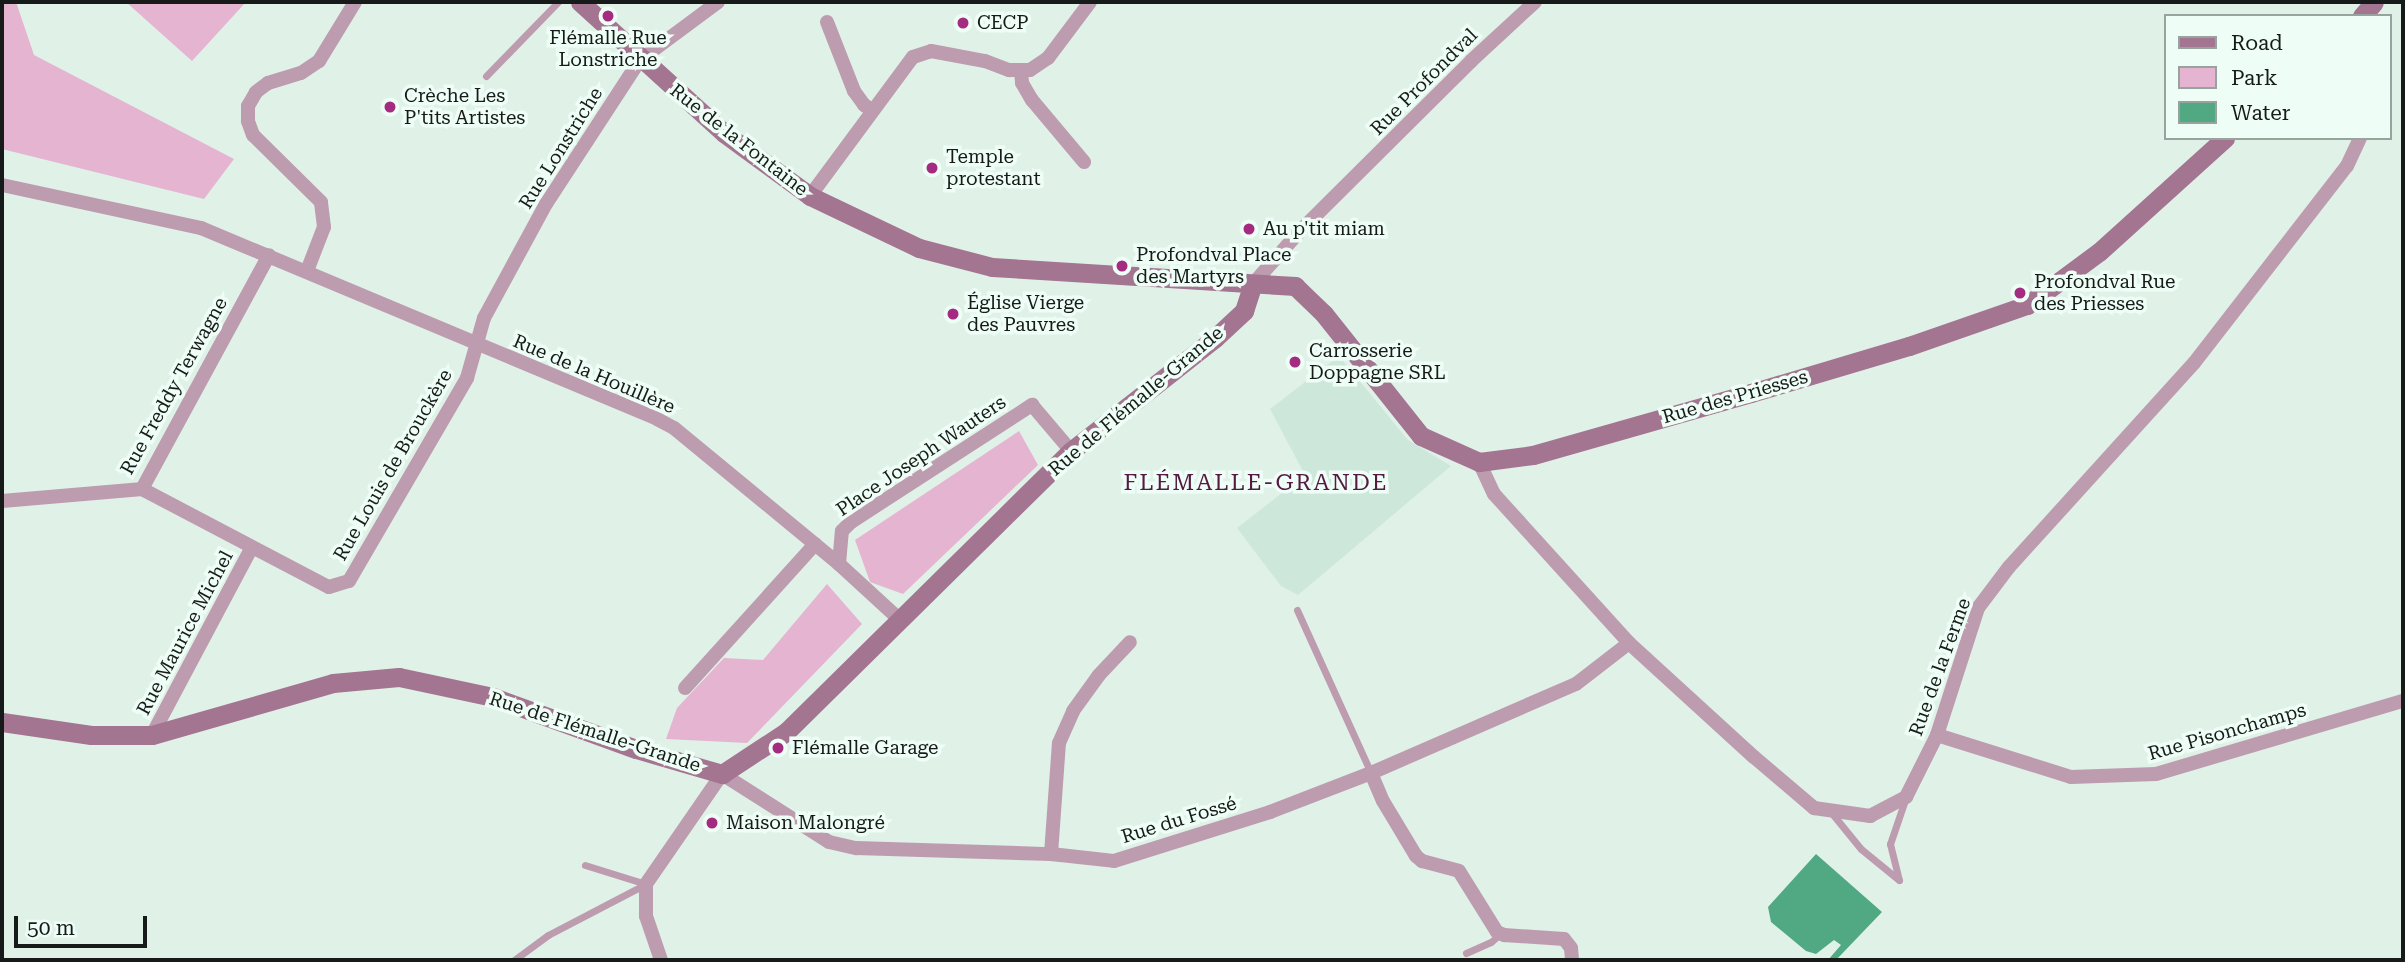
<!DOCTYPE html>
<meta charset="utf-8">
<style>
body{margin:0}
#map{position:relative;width:2405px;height:962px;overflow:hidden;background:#e0f1e8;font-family:"Roboto Serif",serif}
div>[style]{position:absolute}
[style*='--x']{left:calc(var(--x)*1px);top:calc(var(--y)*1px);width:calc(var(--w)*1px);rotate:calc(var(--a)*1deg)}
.built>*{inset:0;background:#cee7db}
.green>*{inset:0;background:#e4b4d0}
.water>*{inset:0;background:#51a984}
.lane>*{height:7px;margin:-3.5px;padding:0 3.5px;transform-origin:3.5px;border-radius:3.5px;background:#bd9caf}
.street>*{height:14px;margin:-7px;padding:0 7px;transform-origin:7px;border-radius:7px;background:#bd9caf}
.secondary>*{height:19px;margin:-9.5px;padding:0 9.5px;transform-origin:9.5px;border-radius:9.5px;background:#a47591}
.dots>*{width:19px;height:19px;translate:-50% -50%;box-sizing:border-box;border:4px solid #eefef6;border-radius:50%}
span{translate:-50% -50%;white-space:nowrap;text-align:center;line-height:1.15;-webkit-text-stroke:7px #eefef6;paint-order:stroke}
.poi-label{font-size:19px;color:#161b19}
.left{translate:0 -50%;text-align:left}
.street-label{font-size:19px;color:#161b19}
.quarter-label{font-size:23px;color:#541a42;letter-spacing:2px}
.frame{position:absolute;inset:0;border:4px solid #161b19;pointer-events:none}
.legend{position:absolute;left:2164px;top:14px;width:228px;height:126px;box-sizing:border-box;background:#eefef6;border:2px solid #98a39e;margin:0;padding:9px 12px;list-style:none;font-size:21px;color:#161b19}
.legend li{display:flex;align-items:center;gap:14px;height:35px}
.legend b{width:35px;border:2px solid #98a39e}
.scale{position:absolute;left:14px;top:916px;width:133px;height:32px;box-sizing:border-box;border:4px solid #161b19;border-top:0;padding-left:9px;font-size:21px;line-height:24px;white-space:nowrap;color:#161b19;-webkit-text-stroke:5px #eefef6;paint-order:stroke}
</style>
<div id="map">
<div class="built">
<i style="clip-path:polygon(1339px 356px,1408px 440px,1451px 466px,1298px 595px,1281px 586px,1237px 528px,1305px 475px,1270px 409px)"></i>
</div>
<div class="green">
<i style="clip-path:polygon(2px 2px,16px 2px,34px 55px,234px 159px,204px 199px,2px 149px)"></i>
<i style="clip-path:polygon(126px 2px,246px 2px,192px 61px)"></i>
<i style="clip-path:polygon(1019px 431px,1038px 465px,903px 594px,870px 582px,855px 540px)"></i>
<i style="clip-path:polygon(827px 584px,862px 624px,747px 743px,666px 739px,677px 708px,724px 658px,763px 660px)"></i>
</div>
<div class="water">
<i style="clip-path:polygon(1816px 854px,1882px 912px,1836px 960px,1828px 960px,1841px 945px,1834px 940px,1816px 954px,1806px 951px,1771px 922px,1768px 907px)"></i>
</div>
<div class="lane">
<i style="--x:486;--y:76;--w:103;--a:-45.8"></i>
<i style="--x:1297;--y:610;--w:179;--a:65.6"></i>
<i style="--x:1830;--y:811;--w:49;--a:50.8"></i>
<i style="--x:1861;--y:849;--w:49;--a:39.2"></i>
<i style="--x:1899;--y:880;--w:37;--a:-104"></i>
<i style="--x:1890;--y:844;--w:50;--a:-71.2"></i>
<i style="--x:1466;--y:953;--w:27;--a:-24"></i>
<i style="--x:1491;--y:942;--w:12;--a:-42"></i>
<i style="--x:514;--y:960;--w:42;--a:-36.3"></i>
<i style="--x:548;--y:935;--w:110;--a:-27.5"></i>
<i style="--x:646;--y:884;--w:64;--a:-162.7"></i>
</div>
<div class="street">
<i style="--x:827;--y:22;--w:74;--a:68.6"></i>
<i style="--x:854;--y:91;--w:17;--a:54"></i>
<i style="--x:864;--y:105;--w:9;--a:32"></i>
<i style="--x:1021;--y:71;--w:12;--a:85"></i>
<i style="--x:1022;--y:83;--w:20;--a:60"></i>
<i style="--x:1032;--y:100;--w:81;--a:50"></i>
<i style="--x:2;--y:185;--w:204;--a:12.2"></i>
<i style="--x:201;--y:228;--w:494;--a:22.7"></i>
<i style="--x:657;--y:419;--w:19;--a:28"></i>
<i style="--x:674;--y:428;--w:214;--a:39.5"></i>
<i style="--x:839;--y:564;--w:81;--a:42.5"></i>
<i style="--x:810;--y:196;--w:173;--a:-53.5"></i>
<i style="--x:913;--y:57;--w:19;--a:-18"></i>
<i style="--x:931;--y:51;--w:55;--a:10.5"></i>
<i style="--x:985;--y:61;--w:26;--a:21"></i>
<i style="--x:1009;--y:70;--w:21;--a:0"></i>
<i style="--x:1030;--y:70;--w:22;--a:-34"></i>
<i style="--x:1048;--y:58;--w:70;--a:-53.1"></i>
<i style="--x:307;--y:271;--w:47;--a:-68.9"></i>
<i style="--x:324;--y:227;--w:25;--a:-97"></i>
<i style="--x:321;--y:202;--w:95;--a:-135.4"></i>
<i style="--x:253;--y:135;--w:15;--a:-110"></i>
<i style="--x:248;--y:121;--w:15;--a:-90"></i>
<i style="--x:248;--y:106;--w:16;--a:-60"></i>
<i style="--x:256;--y:92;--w:15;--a:-37"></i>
<i style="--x:268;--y:83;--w:34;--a:-17"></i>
<i style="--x:301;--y:73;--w:22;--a:-34"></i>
<i style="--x:319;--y:61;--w:69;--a:-58.6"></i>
<i style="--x:1253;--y:284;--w:69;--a:-48.5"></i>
<i style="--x:1299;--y:232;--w:243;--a:-44.8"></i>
<i style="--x:1471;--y:61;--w:87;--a:-42.7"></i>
<i style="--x:1479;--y:462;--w:35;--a:65"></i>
<i style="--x:1494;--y:494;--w:201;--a:47.8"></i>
<i style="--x:1629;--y:643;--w:169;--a:42.4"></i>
<i style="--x:1754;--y:757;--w:79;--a:40.4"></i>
<i style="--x:1814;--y:808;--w:57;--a:8.1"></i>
<i style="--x:1870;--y:816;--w:41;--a:-27.8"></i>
<i style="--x:1906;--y:797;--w:69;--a:-63.4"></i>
<i style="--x:1937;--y:735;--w:133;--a:-72.1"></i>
<i style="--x:1978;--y:608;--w:51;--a:-52.9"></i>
<i style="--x:2009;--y:567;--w:275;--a:-47.8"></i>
<i style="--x:2194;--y:363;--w:249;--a:-52.2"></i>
<i style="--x:2347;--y:166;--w:31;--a:-65"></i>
<i style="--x:142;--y:489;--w:211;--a:27.7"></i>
<i style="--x:329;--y:587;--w:21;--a:-17"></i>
<i style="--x:349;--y:581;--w:235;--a:-59.8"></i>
<i style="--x:467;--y:378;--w:62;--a:-74.2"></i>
<i style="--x:484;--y:318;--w:130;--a:-61.5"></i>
<i style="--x:546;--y:204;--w:172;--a:-56.9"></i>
<i style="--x:640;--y:60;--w:97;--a:-36.6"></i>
<i style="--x:142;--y:489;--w:266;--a:-61.5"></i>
<i style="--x:2;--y:501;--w:141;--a:-4.9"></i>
<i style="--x:839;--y:564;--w:33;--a:-85"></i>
<i style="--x:842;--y:531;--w:13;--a:-45"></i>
<i style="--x:851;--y:522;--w:216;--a:-32.9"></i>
<i style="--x:1032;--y:405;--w:60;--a:49.7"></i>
<i style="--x:685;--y:688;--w:194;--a:-47.9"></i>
<i style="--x:152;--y:735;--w:211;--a:-62"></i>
<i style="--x:1937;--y:735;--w:140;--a:17.4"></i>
<i style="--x:2071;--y:777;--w:85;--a:-2"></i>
<i style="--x:2156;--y:774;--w:258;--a:-16.5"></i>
<i style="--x:1371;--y:773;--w:30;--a:67"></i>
<i style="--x:1383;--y:801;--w:64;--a:59"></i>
<i style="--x:1416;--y:856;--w:8;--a:40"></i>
<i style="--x:1422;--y:861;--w:38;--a:15"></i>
<i style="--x:1459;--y:871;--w:72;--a:58.1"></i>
<i style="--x:1497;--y:932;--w:8;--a:23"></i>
<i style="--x:1504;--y:935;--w:60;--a:3.8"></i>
<i style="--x:1564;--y:939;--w:11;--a:52"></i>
<i style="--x:1571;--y:948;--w:12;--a:85"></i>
<i style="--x:1051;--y:854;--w:111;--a:-85.9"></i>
<i style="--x:1059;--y:743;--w:35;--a:-66"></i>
<i style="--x:1073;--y:711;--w:44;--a:-54.2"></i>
<i style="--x:1099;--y:675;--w:45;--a:-46.8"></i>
<i style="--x:661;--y:960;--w:46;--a:-108.8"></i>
<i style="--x:646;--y:916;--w:32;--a:-90"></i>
<i style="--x:646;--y:884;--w:134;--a:-55.4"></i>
<i style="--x:722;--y:774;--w:127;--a:32.4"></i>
<i style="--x:829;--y:842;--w:28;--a:13"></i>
<i style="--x:856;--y:848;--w:195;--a:1.8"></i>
<i style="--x:1051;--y:854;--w:63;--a:6.3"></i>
<i style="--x:1114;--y:861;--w:164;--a:-17.4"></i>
<i style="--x:1270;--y:812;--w:108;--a:-21.1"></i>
<i style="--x:1371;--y:773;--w:223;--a:-23.5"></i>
<i style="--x:1576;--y:684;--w:67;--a:-37.7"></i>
</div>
<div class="secondary">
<i style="--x:580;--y:2;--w:195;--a:42.3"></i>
<i style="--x:724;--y:133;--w:107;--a:36.2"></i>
<i style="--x:810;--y:196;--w:121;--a:25.5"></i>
<i style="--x:919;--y:248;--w:75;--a:14.6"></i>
<i style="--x:992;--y:267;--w:304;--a:3.6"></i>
<i style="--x:1295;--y:286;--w:40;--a:44"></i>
<i style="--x:1324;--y:314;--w:156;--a:51.5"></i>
<i style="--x:1421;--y:436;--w:64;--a:24.1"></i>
<i style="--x:1479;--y:462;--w:54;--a:-7.4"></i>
<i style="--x:1533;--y:455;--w:227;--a:-15.9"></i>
<i style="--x:1751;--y:393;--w:165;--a:-16.6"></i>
<i style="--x:1909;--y:346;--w:125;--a:-19.2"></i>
<i style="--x:2027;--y:305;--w:89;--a:-36.4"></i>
<i style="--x:2099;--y:252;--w:170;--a:-42.1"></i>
<i style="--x:2362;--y:16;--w:18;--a:-49"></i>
<i style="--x:2;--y:722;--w:90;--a:8.3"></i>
<i style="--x:91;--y:735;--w:61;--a:0"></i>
<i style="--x:152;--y:735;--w:188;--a:-16"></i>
<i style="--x:333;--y:683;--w:66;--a:-5.2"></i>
<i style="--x:399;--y:677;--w:96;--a:12"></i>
<i style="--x:493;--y:697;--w:152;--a:20"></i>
<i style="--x:636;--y:749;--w:90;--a:16.2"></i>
<i style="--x:722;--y:774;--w:77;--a:-33.3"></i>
<i style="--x:786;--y:732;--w:400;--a:-44.6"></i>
<i style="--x:1071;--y:451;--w:183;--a:-38.1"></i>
<i style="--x:1215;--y:338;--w:40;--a:-43"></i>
<i style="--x:1244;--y:311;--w:28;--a:-72"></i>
</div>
<div class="dots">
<i style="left:608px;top:16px;background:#a52b81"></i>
<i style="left:963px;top:23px;background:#a52b81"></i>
<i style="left:390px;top:107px;background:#a52b81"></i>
<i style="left:932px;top:168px;background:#a52b81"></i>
<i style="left:1249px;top:229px;background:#a52b81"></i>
<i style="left:1122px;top:266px;background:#a52b81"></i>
<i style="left:2020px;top:293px;background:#a52b81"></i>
<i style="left:953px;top:314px;background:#a52b81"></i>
<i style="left:1295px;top:362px;background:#a52b81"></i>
<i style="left:778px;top:748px;background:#a52b81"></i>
<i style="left:712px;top:823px;background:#a52b81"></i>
</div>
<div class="poi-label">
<span class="left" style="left:977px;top:23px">CECP</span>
<span style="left:608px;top:49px">Flémalle Rue<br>Lonstriche</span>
<span class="left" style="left:404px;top:107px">Crèche Les<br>P'tits Artistes</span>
<span class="left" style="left:946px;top:168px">Temple<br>protestant</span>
<span class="left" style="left:1263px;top:229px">Au p'tit miam</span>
<span class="left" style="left:1136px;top:266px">Profondval Place<br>des Martyrs</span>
<span class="left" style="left:2034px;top:293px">Profondval Rue<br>des Priesses</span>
<span class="left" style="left:967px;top:314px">Église Vierge<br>des Pauvres</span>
<span class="left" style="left:1309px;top:362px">Carrosserie<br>Doppagne SRL</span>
<span class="left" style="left:792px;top:748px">Flémalle Garage</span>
<span class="left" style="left:726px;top:823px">Maison Malongré</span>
</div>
<div class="street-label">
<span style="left:1424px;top:82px;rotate:-45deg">Rue Profondval</span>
<span style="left:739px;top:140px;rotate:38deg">Rue de la Fontaine</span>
<span style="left:561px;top:148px;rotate:-58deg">Rue Lonstriche</span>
<span style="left:594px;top:374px;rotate:23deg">Rue de la Houillère</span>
<span style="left:174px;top:386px;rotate:-61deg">Rue Freddy Terwagne</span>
<span style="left:1735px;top:397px;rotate:-16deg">Rue des Priesses</span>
<span style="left:1136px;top:401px;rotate:-40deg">Rue de Flémalle-Grande</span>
<span style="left:921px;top:456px;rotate:-34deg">Place Joseph Wauters</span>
<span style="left:393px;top:465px;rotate:-60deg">Rue Louis de Brouckère</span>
<span style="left:185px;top:633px;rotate:-62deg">Rue Maurice Michel</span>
<span style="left:1940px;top:667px;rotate:-70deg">Rue de la Ferme</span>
<span style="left:595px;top:732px;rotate:18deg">Rue de Flémalle-Grande</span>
<span style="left:2227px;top:732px;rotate:-16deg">Rue Pisonchamps</span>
<span style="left:1179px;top:820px;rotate:-17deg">Rue du Fossé</span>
</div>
<div class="quarter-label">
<span style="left:1256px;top:483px">FLÉMALLE-GRANDE</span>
</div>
<div class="frame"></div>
<ul class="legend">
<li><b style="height:9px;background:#a47591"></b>Road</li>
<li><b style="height:19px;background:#e4b4d0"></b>Park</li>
<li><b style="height:19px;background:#51a984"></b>Water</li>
</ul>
<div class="scale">50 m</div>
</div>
